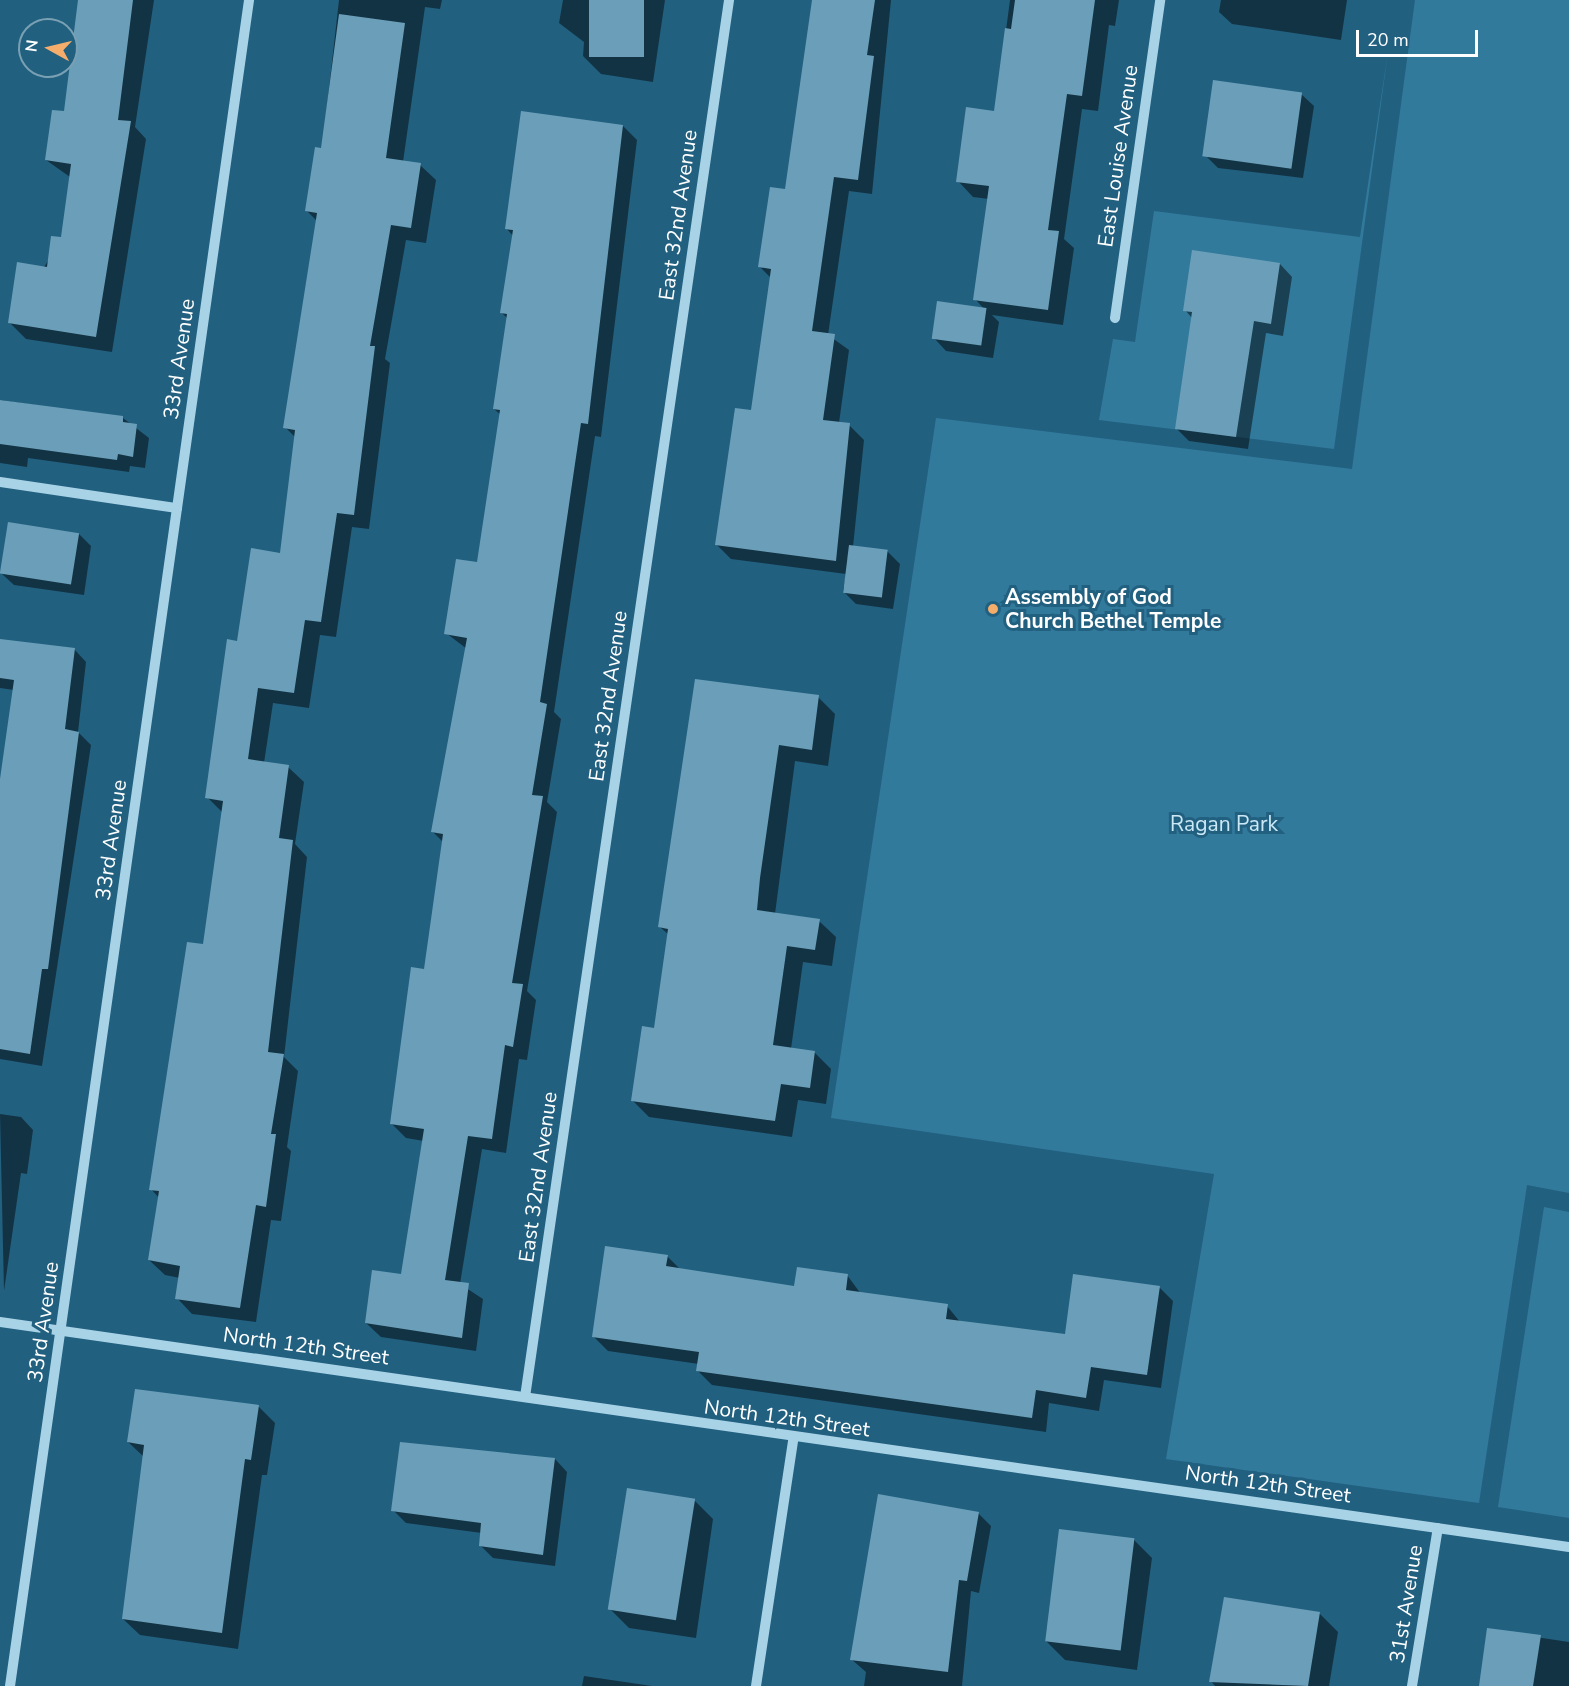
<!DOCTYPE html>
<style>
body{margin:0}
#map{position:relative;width:1569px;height:1686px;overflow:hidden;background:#226080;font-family:"Nunito Sans",sans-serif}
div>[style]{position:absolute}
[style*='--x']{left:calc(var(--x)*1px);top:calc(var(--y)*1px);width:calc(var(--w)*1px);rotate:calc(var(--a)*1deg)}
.green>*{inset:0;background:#327a9c}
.shadow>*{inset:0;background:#0007}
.building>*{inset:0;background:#6b9fb9;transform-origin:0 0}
.minor>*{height:10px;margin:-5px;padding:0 5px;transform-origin:5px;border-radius:5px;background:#a8d3e7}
.dots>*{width:16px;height:16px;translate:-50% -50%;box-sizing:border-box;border:3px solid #226080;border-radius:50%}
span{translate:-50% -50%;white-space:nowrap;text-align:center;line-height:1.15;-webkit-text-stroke:6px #226080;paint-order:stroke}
.street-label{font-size:21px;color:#fff}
.poi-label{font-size:21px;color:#fff;font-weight:700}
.left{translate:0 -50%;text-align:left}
.park-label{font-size:21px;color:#cbe8f6}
.north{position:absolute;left:18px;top:18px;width:60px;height:60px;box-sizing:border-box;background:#226080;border:2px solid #7aa0b3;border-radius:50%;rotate:278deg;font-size:16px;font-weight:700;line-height:24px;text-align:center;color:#fff}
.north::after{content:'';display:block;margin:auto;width:21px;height:27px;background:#f4ad6a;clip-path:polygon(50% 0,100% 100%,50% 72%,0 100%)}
.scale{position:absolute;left:1356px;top:30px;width:122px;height:27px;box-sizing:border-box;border:3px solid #fff;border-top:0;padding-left:8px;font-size:18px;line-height:21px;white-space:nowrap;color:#fff;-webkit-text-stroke:4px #226080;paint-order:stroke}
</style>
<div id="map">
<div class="green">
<i style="clip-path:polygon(1415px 0,1569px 0,1569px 1193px,1527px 1185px,1479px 1503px,1166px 1459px,1214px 1174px,831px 1118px,936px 418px,1352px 469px)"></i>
<i style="clip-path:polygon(1388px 52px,1334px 449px,1099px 420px,1113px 339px,1135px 342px,1154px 211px,1360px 237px)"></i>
<i style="clip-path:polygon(1544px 1207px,1569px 1212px,1569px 1518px,1498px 1507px)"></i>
</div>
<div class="shadow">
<i style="clip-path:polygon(79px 0,154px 0,135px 127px,146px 139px,112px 352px,26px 339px,9px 322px,62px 239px,70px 177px,46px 160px,65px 113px)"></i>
<i style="clip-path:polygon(339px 0,442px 0,440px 9px,425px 7px,403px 162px,420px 165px,436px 180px,426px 243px,406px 240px,385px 359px,390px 363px,369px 529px,352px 527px,336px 637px,320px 635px,309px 708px,273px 703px,264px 763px,288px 767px,304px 782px,295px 844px,307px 857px,284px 1057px,298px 1071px,287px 1147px,291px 1151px,281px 1221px,271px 1220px,256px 1322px,192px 1314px,177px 1298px,180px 1278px,165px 1275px,149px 1260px,159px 1198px,151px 1189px,204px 946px,223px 813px,207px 797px,238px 642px,281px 554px,296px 438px,285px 427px,317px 221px,307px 211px,322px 150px)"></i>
<i style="clip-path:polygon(563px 0,665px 0,653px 82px,601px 74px,583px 56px,584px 42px,559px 23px)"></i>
<i style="clip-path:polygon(814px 0,891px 0,872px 194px,849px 191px,828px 335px,849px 350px,839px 423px,849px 425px,864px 440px,853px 547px,887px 551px,900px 564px,893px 609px,856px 604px,843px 591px,846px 574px,731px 559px,716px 544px,752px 412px,771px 278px,760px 267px,786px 191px)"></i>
<i style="clip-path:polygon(1010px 0,1119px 0,1115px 26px,1109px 25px,1098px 111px,1082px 109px,1064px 239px,1074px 248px,1063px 325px,992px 315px,999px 322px,993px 358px,946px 351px,934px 338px,985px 310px,975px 299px,989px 199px,973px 197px,958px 181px,995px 113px)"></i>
<i style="clip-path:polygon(1221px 0,1347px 0,1341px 40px,1232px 24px,1219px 12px)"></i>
<i style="clip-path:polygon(1301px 94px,1314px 106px,1303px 178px,1218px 168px,1205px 155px)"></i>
<i style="clip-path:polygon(623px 126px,637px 140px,601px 437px,595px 436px,554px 712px,561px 719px,547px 802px,557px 812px,527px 991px,536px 1000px,527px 1060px,519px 1059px,506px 1153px,482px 1149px,460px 1284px,483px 1299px,476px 1351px,381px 1337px,366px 1323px,402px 1276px,424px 1141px,406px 1138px,392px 1124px,425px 971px,443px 842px,433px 832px,467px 649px,446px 633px,479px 564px,501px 415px,494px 409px,508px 319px,502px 313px,513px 236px,507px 229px)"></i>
<i style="clip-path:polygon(1280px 264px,1292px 277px,1283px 336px,1266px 333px,1248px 449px,1189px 441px,1176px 428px,1192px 318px,1185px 310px)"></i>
<i style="clip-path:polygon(0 400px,123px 418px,149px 438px,145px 468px,130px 466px,129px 472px,28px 458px,27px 467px,0 463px)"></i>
<i style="clip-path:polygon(79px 534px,91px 546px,84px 595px,14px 585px,1px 573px)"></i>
<i style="clip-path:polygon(0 640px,74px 649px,86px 662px,78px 732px,91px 745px,42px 1066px,0 1059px,0 789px,14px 690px,0 688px)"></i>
<i style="clip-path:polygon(696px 680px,818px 697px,835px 714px,828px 766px,795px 761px,775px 914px,819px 921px,836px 937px,832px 966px,803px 962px,791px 1049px,814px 1052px,831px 1069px,826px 1104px,798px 1100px,792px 1137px,649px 1117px,632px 1100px,656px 1029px,669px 935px,660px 927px)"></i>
<i style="clip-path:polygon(0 1114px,21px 1117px,33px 1130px,27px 1174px,21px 1173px,4px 1291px)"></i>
<i style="clip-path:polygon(667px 1256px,681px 1270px,796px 1287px,847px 1275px,861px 1294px,947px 1306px,961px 1323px,1066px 1336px,1159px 1287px,1173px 1301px,1161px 1388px,1104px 1380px,1099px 1411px,1049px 1403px,1046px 1432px,712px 1385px,698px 1371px,699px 1364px,608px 1351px,594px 1337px)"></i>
<i style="clip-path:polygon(258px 1406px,275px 1423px,267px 1475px,262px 1475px,238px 1649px,140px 1635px,123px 1619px,144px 1457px,128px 1442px)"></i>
<i style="clip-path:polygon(555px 1459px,567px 1472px,555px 1566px,493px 1558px,480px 1545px,482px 1533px,406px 1523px,393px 1510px)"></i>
<i style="clip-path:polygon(694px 1500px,713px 1519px,696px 1638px,629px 1628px,611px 1610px)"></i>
<i style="clip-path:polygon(978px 1513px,991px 1526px,979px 1593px,971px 1591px,962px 1686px,864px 1686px,866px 1672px,851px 1659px)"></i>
<i style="clip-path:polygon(1133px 1539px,1152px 1558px,1137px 1670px,1065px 1660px,1046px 1641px)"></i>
<i style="clip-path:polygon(1319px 1613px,1338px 1632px,1329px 1686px,1215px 1686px,1211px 1681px)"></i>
<i style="clip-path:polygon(1489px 1630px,1569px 1642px,1569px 1686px,1481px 1686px)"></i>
<i style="clip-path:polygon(584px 1676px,652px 1686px,582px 1686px)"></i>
</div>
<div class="building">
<i style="clip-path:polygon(78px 0,133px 0,118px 120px,131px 121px,96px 337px,8px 323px,17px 262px,47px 267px,51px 236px,61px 237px,71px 164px,45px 160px,52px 110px,64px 111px)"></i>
<i style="left:589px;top:0;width:55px;height:57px"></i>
<i style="clip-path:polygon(812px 0,875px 0,867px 55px,874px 56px,858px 180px,834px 177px,812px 331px,835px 334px,823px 420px,850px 423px,836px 561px,715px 545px,735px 408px,751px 410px,771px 269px,758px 267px,770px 187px,785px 189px)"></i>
<i style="clip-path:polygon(1015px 0,1095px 0,1082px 96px,1067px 94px,1048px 230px,1059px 231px,1048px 310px,973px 300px,989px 186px,956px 182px,966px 107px,994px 111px,1005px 28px,1011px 29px)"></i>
<i style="clip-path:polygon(339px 14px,405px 23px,386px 158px,421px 163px,411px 228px,391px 225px,370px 346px,375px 346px,354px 515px,337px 513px,321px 622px,305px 620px,294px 693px,258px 688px,248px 759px,289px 765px,279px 838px,293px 840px,268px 1052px,284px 1054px,271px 1134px,276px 1134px,266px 1207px,256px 1205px,240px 1308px,175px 1299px,180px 1266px,148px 1260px,159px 1191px,149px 1190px,187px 942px,203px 944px,223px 801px,205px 798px,227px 639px,237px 641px,251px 548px,280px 553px,295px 430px,283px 428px,317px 213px,305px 211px,315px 147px,321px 148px)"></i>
<i style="left:1213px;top:80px;width:90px;height:77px;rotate:8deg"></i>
<i style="clip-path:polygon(521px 111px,623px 125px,588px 424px,581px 423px,540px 702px,547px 704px,532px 795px,543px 796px,512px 983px,523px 984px,513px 1047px,505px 1045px,492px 1139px,468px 1136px,445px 1280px,469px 1283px,462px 1338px,365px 1323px,372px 1270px,401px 1274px,424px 1129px,390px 1124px,411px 967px,424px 969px,443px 834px,431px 832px,467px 638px,444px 634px,456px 559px,477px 562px,500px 410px,493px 409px,507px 314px,500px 313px,513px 230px,505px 229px)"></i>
<i style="clip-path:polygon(1192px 250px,1280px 263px,1271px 324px,1254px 321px,1236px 437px,1175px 429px,1192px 312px,1183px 311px)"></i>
<i style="left:937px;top:301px;width:50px;height:38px;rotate:8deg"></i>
<i style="clip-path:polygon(0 400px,123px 416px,123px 422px,137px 424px,133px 457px,118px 454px,117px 460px,0 444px)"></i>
<i style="left:8px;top:522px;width:72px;height:52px;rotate:9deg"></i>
<i style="left:849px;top:545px;width:39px;height:48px;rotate:7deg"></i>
<i style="clip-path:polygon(0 639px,75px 648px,65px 729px,79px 732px,48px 969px,42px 969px,30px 1054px,0 1049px,0 779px,14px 680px,0 678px)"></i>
<i style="clip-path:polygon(695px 679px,819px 695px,812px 750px,779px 745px,760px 878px,757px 910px,820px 919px,815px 950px,787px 946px,773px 1045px,815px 1051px,810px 1088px,781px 1084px,775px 1121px,631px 1101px,642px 1026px,654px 1028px,668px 929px,658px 927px)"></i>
<i style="clip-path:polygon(605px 1246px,668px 1255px,666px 1266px,794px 1286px,797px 1267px,848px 1274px,846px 1290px,948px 1304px,946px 1319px,1065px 1334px,1073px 1274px,1160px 1286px,1147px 1375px,1091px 1367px,1086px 1398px,1036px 1390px,1032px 1418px,696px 1371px,699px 1352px,592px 1337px)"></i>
<i style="clip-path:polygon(135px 1389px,259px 1405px,251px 1460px,245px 1459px,222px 1633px,122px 1619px,144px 1445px,127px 1442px)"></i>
<i style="clip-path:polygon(400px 1442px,555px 1458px,543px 1555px,479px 1546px,481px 1523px,391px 1511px)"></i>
<i style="left:627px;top:1488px;width:69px;height:123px;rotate:9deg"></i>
<i style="clip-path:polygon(878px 1494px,979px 1512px,967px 1581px,959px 1580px,948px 1672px,850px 1660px)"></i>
<i style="left:1059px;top:1529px;width:76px;height:113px;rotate:7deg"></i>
<i style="clip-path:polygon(1224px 1597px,1320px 1612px,1308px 1686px,1209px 1682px)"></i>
<i style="clip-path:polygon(1487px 1628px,1541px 1635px,1533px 1686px,1479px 1686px)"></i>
</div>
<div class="minor">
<i style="--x:1115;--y:318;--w:321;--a:-81.9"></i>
<i style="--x:0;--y:482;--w:179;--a:8.4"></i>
<i style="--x:0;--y:1322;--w:1585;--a:8.16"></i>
<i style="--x:525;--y:1397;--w:1412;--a:-81.69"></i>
<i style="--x:10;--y:1686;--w:1703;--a:-81.93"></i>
<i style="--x:756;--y:1686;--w:249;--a:-81.4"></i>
<i style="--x:1412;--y:1686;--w:160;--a:-80.7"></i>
</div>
<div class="dots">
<i style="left:993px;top:609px;background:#f4ad6a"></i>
</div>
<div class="street-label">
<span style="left:1118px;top:156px;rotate:-82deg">East Louise Avenue</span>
<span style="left:678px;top:215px;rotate:-82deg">East 32nd Avenue</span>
<span style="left:179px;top:359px;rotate:-82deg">33rd Avenue</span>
<span style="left:608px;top:696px;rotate:-82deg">East 32nd Avenue</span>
<span style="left:111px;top:840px;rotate:-82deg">33rd Avenue</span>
<span style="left:538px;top:1177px;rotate:-82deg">East 32nd Avenue</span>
<span style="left:43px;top:1322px;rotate:-82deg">33rd Avenue</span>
<span style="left:306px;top:1346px;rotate:8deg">North 12th Street</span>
<span style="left:787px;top:1418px;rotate:8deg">North 12th Street</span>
<span style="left:1268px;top:1484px;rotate:8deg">North 12th Street</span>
<span style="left:1406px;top:1604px;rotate:-81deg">31st Avenue</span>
</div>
<div class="poi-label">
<span class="left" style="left:1005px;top:609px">Assembly of God<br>Church Bethel Temple</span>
</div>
<div class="park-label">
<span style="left:1224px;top:824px">Ragan Park</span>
</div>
<div class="north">N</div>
<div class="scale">20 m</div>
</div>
